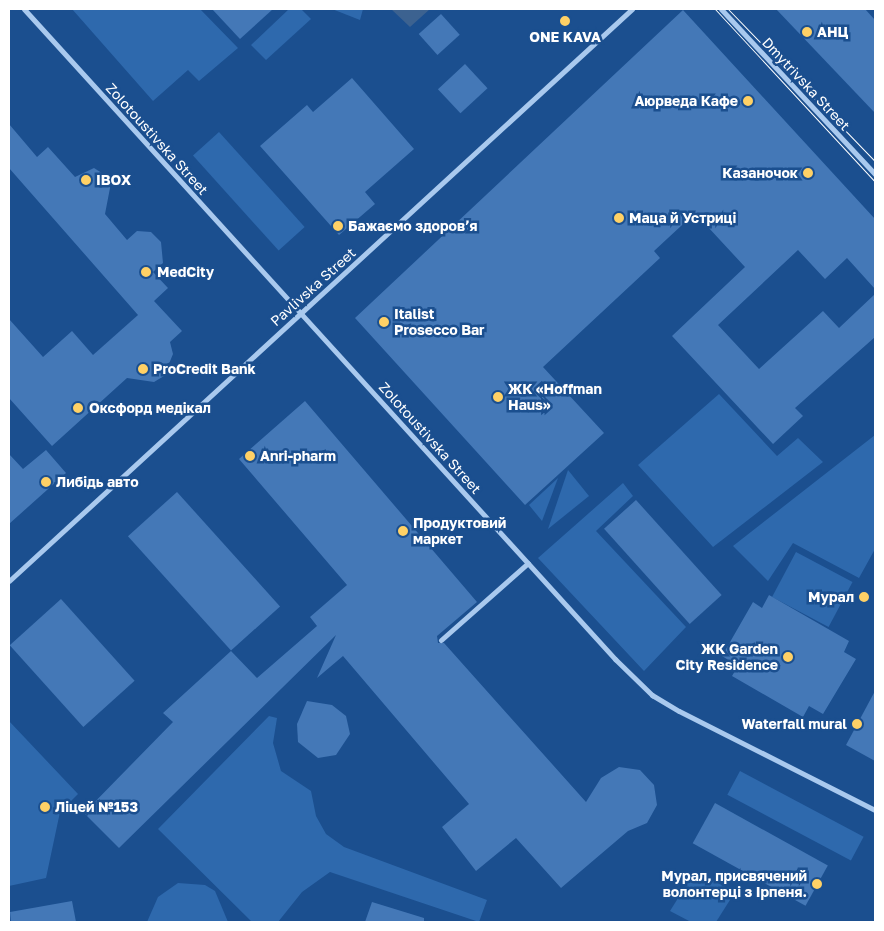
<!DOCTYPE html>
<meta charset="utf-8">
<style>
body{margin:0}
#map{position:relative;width:884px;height:931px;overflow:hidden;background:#1b4f8f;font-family:"Golos Text",sans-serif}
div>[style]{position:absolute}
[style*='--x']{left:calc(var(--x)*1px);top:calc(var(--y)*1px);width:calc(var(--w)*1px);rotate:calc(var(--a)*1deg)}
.green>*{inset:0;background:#2e69ad;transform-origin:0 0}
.water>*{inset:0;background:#3c6290}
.building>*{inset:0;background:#4478b7;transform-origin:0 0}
.minor>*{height:5px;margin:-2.5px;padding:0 2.5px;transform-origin:2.5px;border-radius:2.5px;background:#a9c9ee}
.tram>*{height:1px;margin:-0.5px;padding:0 0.5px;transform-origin:0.5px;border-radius:0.5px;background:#fff}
.dots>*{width:14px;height:14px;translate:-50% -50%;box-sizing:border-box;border:2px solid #1b4f8f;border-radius:50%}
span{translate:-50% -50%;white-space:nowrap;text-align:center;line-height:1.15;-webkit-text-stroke:5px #1b4f8f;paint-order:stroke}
.poi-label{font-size:14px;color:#fff;font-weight:700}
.left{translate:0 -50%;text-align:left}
.right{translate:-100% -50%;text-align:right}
.street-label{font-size:14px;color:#fff}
.frame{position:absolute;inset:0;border:10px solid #fff;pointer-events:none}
</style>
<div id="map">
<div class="green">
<i style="clip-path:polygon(72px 9px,200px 9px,238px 48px,199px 81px,188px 70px,153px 101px)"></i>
<i style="clip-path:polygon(289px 9px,301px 9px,311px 19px,266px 60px,251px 45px)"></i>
<i style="clip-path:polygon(332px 9px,363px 9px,360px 20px)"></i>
<i style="left:219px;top:132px;width:128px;height:35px;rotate:48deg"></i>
<i style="clip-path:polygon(719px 394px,777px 456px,798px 438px,823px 462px,713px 547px,638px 465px)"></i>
<i style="clip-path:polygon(875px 435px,875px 549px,859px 578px,793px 543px,768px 581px,733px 546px)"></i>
<i style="clip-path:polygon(568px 470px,589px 496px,548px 529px)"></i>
<i style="clip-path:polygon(558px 478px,542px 521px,529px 505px)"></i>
<i style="clip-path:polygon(623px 483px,633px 496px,596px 531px,686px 627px,644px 671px,538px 558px)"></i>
<i style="left:796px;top:552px;width:64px;height:51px;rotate:28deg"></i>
<i style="clip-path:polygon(269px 716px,277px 718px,273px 743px,281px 771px,311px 791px,316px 816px,326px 834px,344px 847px,487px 900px,479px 922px,330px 872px,302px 892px,278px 922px,252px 922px,158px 829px)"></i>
<i style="clip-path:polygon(9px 721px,78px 794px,60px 812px,46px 878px,9px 886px)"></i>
<i style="left:740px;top:771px;width:140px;height:27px;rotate:28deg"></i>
<i style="clip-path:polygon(695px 871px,735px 892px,716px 922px,691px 922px,670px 911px)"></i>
<i style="clip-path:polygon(178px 883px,205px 885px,215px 891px,228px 922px,147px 922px,158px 897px)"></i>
</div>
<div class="water">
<i style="clip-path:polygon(391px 9px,430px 9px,410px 27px)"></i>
</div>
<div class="building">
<i style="clip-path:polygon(212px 9px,273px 9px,240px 39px)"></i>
<i style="clip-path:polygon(776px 9px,865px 9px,875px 20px,875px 113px)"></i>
<i style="clip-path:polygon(683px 10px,875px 219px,875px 289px,847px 258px,825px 279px,798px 250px,718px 325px,759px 369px,823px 311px,839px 328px,875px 294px,875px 337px,795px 408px,803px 416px,773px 444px,672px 336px,745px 267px,695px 213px,654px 251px,660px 258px,543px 367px,604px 433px,525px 505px,355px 318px)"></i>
<i style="left:441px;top:14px;width:28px;height:30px;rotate:48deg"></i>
<i style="left:465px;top:64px;width:33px;height:37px;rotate:47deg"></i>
<i style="clip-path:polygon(352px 78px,414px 149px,365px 192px,375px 204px,339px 235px,260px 146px,307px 105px,313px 112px)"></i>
<i style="clip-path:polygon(9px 124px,37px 157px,48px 147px,75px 177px,94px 168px,105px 175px,110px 188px,105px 214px,127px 240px,137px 231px,151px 232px,161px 242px,163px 263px,153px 272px,168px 288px,154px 301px,182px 331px,170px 342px,173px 354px,164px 376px,154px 382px,127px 378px,52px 446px,9px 398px,9px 319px,43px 357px,72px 331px,93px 355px,138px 315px,9px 168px)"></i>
<i style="clip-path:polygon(305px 401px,477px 602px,437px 636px,438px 643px,444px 643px,586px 802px,601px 778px,619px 767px,640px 770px,654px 785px,657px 805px,647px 823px,628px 831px,561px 888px,516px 838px,476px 871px,442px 827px,469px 804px,343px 656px,317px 678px,336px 635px,119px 848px,84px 813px,173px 722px,163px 713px,231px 651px,257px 678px,317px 626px,310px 617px,347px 585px,239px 459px)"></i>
<i style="clip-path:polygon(46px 450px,66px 473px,9px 524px,9px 454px,23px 469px)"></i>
<i style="left:177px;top:492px;width:154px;height:66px;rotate:48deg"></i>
<i style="left:636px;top:500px;width:128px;height:43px;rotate:48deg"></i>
<i style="clip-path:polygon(769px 595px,849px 641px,844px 652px,856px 659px,823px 714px,809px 706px,803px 717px,732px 676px,738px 666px,722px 656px,753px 602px,762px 608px)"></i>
<i style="left:61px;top:599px;width:110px;height:69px;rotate:48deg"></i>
<i style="clip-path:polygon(875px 691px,875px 761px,846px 745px)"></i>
<i style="clip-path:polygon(307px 701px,332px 705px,346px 716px,350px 734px,336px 755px,318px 758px,298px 742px,297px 724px)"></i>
<i style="left:715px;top:803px;width:129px;height:46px;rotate:29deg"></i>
<i style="clip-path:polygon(72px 901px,76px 922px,11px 922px,10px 912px)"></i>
<i style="clip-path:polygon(372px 902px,424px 918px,424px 922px,365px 922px)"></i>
</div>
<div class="minor">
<i style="--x:24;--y:9;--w:879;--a:47.72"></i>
<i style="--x:615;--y:659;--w:52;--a:44.2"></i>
<i style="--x:652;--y:695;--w:31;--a:31"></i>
<i style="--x:679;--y:711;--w:220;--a:26.8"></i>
<i style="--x:721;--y:9;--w:226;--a:47"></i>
<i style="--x:9;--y:581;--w:846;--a:-42.56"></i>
<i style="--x:441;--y:640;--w:116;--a:-41.5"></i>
</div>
<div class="tram">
<i style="--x:715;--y:9;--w:236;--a:47.2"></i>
<i style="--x:728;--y:9;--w:211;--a:46"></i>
</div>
<div class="dots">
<i style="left:565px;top:21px;background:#ffd166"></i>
<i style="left:807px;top:32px;background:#ffd166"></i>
<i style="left:748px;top:101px;background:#ffd166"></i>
<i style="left:808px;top:173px;background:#ffd166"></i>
<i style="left:86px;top:180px;background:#ffd166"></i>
<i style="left:619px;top:218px;background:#ffd166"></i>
<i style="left:338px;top:226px;background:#ffd166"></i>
<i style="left:146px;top:272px;background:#ffd166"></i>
<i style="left:384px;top:322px;background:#ffd166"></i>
<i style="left:143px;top:369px;background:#ffd166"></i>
<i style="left:498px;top:397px;background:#ffd166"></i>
<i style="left:78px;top:408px;background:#ffd166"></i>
<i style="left:250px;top:456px;background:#ffd166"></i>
<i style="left:46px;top:482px;background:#ffd166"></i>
<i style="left:403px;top:531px;background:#ffd166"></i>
<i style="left:864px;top:597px;background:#ffd166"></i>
<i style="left:788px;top:657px;background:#ffd166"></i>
<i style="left:857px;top:724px;background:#ffd166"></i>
<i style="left:45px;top:807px;background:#ffd166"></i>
<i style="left:817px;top:884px;background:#ffd166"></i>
</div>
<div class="poi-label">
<span class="left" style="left:817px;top:32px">АНЦ</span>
<span style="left:565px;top:37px">ONE KAVA</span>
<span class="right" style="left:738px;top:101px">Аюрведа Кафе</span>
<span class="right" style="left:798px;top:173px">Казаночок</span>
<span class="left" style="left:96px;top:180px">IBOX</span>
<span class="left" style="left:629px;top:218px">Маца й Устриці</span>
<span class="left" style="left:348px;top:226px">Бажаємо здоровʼя</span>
<span class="left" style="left:157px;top:272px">MedCity</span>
<span class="left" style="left:394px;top:322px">Italist<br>Prosecco Bar</span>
<span class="left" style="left:153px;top:369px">ProCredit Bank</span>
<span class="left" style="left:508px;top:397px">ЖК «Hoffman<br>Haus»</span>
<span class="left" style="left:89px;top:408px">Оксфорд медікал</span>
<span class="left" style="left:260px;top:456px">Anri-pharm</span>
<span class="left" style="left:56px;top:482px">Либідь авто</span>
<span class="left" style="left:413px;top:531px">Продуктовий<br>маркет</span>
<span class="right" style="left:854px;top:597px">Мурал</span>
<span class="right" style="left:778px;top:657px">ЖК Garden<br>City Residence</span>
<span class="right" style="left:847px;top:724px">Waterfall mural</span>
<span class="left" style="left:55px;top:807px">Ліцей №153</span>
<span class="right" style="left:807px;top:884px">Мурал, присвячений<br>волонтерці з Ірпеня.</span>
</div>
<div class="street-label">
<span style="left:806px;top:84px;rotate:47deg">Dmytrivska Street</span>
<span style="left:157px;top:139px;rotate:48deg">Zolotoustivska Street</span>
<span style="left:313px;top:287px;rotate:-42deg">Pavlivska Street</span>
<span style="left:430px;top:438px;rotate:48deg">Zolotoustivska Street</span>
</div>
<div class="frame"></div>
</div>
